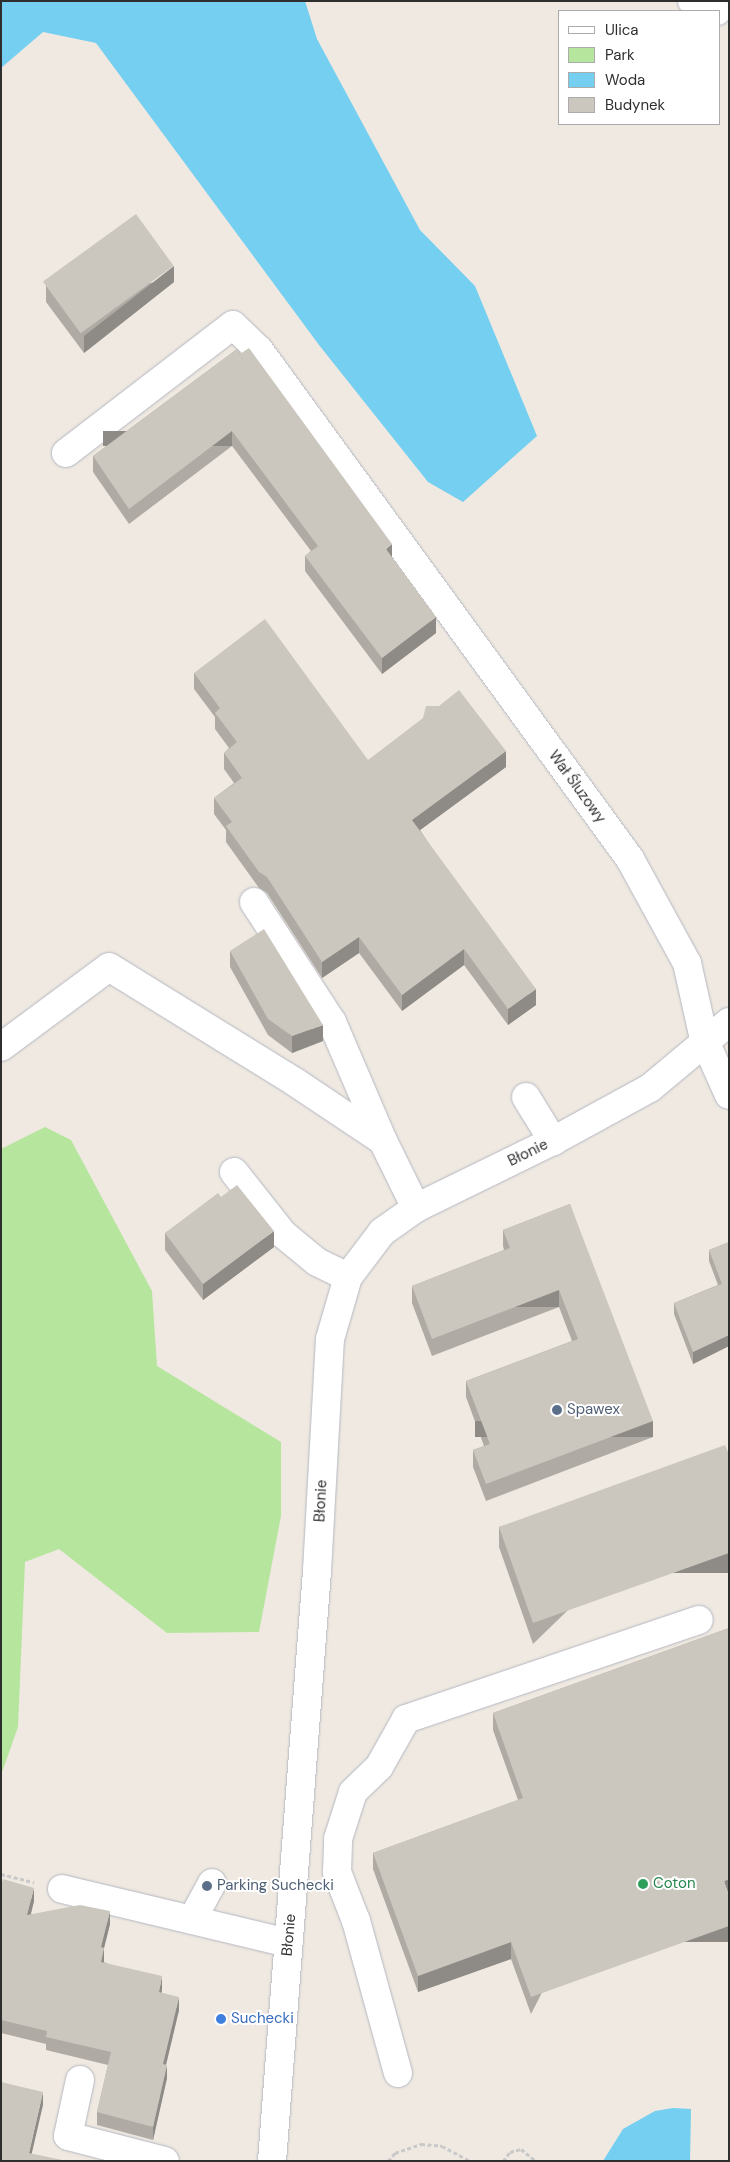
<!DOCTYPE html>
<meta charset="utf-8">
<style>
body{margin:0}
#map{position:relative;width:730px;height:2162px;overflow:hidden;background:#efe9e1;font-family:"DM Sans",sans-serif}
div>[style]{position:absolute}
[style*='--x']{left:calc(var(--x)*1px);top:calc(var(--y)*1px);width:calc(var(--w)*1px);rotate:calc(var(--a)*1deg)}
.green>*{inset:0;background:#b6e59e}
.water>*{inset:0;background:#75cff0}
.path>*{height:3px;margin-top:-1.5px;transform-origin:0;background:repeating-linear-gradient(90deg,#c9c9c9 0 4px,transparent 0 6.5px)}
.roads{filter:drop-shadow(0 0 1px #b4b7c1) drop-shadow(0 0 1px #b4b7c1)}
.minor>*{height:28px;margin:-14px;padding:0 14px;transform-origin:14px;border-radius:14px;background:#fff}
.wall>*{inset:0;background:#afaba4}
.shaded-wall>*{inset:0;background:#8e8b86;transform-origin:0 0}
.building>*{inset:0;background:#cbc7bf;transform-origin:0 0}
.dots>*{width:14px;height:14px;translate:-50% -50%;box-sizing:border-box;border:2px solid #fff;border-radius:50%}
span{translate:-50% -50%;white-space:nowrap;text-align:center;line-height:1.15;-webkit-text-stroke:4px #fff;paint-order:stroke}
.street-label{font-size:15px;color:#2e2e2e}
.service-label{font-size:15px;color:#4e5e75}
.left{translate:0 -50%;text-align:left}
.leisure-label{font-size:15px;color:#27864d}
.shop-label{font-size:15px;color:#366cbe}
.frame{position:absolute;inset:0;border:2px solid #2e2e2e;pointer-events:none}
.legend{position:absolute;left:558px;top:10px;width:162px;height:115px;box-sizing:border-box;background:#fff;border:1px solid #ababab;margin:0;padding:6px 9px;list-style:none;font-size:15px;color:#2e2e2e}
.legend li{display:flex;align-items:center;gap:10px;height:25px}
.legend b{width:25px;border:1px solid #ababab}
</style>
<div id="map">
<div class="green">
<i style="clip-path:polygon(45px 1127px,71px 1140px,152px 1291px,157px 1366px,281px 1442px,281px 1516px,259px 1632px,167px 1633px,59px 1549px,25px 1562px,18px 1727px,1px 1775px,1px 1149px)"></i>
</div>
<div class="water">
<i style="clip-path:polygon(1px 1px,305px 1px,317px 39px,420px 230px,475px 286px,537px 436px,463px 502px,428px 482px,319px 345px,96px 43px,43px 32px,1px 68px)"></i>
<i style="clip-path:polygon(673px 2108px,691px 2109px,690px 2161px,603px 2161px,623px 2129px,655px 2111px)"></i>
</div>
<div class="path">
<i style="--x:1;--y:1874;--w:34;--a:14"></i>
<i style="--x:388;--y:2161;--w:11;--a:-49"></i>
<i style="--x:395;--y:2153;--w:28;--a:-19"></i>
<i style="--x:421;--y:2144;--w:21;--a:5"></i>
<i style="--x:442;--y:2146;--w:32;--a:28"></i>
<i style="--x:503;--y:2161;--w:11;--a:-52"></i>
<i style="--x:510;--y:2152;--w:11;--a:-15"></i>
<i style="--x:521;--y:2149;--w:19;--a:39"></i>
</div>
<div class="roads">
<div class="minor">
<i style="--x:692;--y:1;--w:27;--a:22"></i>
<i style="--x:66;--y:453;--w:210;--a:-37.5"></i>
<i style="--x:233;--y:325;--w:36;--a:44"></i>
<i style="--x:259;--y:350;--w:630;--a:53.91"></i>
<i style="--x:630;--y:859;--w:119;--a:61.3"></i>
<i style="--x:687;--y:963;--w:78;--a:77.4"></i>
<i style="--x:704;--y:1039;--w:61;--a:65.9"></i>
<i style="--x:254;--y:902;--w:143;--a:57"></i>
<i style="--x:332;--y:1022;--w:129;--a:66.8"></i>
<i style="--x:1;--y:1047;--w:134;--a:-36.5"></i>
<i style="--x:109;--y:967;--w:219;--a:31.7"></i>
<i style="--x:295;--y:1082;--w:106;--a:33.8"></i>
<i style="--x:383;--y:1141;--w:75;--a:63.8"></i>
<i style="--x:526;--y:1097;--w:52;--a:58.5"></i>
<i style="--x:234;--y:1172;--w:79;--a:51.7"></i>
<i style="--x:283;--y:1234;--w:44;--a:39.5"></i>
<i style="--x:317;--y:1262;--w:34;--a:26"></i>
<i style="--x:62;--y:1889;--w:232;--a:13.4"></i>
<i style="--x:192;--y:1920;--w:42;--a:-61.6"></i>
<i style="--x:398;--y:2073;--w:158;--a:-105.4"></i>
<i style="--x:356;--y:1921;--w:53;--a:-111.2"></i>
<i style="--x:337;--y:1872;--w:33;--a:-88"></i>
<i style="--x:338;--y:1839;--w:49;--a:-72.3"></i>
<i style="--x:353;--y:1792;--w:36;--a:-44"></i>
<i style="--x:379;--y:1767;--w:55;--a:-60.6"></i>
<i style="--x:406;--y:1719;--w:309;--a:-18.7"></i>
<i style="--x:80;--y:2080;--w:57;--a:102.1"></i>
<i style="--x:68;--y:2136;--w:100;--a:14.5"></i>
<i style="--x:272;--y:2161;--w:592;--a:-85.64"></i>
<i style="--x:317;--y:1571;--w:232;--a:-86.8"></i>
<i style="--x:330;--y:1339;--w:65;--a:-73.8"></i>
<i style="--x:348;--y:1277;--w:56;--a:-52.9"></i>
<i style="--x:382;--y:1232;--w:42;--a:-35.2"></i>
<i style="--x:416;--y:1208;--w:153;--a:-26.1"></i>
<i style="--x:553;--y:1141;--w:111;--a:-28.7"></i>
<i style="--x:650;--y:1088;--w:103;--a:-39.9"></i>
</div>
</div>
<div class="wall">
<i style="clip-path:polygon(174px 282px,84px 353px,46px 302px,46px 286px)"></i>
<i style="clip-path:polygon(237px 349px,392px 559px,436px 633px,382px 674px,305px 571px,305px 556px,311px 551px,232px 446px,129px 524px,93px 472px,93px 456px)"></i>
<i style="clip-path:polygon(194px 673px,368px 760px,506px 767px,420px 830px,536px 1005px,508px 1025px,464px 965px,402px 1011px,359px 953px,322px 978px,267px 893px,259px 888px,226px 842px,226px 830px,214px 814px,214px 798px,234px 783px,224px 769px,224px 753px,229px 748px,215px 729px,215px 717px,194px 689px)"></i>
<i style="clip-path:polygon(230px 951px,323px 1041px,292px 1053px,268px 1035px,230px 967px)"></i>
<i style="clip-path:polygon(221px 1197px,274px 1247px,203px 1300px,165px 1250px,165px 1233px)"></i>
<i style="clip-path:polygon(570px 1204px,653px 1437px,486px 1501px,473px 1467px,473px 1450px,484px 1446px,466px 1397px,466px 1381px,572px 1341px,559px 1307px,432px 1356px,412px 1303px,412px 1286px,504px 1250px,503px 1246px,503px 1230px)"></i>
<i style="clip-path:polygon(729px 1242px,729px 1346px,693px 1364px,674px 1314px,674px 1303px,718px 1285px,709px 1261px,709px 1250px)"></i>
<i style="clip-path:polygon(729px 1454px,533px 1644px,499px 1547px,499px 1527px)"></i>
<i style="clip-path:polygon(729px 1628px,531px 2014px,511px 1959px,418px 1992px,373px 1869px,373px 1853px,518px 1800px,493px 1730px,493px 1713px)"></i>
<i style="clip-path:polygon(1px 1887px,34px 1901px,31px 1914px,110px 1924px,104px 1948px,104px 1962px,162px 1989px,162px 1993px,179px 2010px,166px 2065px,167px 2078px,153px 2140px,97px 2125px,97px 2112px,108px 2065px,46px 2050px,46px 2044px,1px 2033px)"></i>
</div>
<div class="shaded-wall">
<i style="clip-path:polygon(174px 266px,174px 282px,84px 353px,84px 336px)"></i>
<i style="left:232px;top:431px;width:15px;height:129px;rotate:90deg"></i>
<i style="clip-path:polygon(392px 544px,392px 560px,386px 549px)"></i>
<i style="clip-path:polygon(436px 617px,436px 633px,382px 674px,382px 658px)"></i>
<i style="clip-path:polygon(506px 751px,506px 767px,412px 836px,412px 820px)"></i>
<i style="clip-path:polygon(359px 937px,359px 953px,322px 978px,322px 962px)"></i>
<i style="clip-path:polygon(464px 949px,464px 965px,402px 1011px,402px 995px)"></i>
<i style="clip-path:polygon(536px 989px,536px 1005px,508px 1025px,508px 1009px)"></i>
<i style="clip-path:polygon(323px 1025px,323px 1041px,292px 1053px,292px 1036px)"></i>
<i style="clip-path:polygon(274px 1231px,274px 1247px,203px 1300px,203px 1284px)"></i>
<i style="left:559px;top:1290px;width:17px;height:136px;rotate:90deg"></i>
<i style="clip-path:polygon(729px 1335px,729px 1346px,693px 1364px,693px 1352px)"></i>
<i style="left:653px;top:1421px;width:16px;height:178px;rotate:90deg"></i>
<i style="left:729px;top:1553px;width:20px;height:208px;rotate:90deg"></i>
<i style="clip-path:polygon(729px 1879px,729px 1896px,724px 1881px)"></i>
<i style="clip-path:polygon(34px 1888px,34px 1901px,27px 1928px,27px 1915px)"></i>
<i style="clip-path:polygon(110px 1911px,110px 1924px,101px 1960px,101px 1947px)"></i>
<i style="left:729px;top:1926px;width:16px;height:210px;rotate:90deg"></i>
<i style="clip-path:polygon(511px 1942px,511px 1959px,418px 1992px,418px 1976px)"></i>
<i style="clip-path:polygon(104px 1948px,104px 1961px,101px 1975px,101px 1962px)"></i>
<i style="clip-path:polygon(162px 1976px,162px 1989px,159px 2005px,159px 1992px)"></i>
<i style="clip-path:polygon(179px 1997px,179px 2010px,163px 2077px,163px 2064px)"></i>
<i style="clip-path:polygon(167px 2065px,167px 2078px,153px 2140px,153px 2127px)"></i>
<i style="clip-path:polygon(43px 2092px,43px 2105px,30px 2161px,29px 2153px)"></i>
</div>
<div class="building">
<i style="left:136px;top:214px;width:64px;height:115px;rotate:54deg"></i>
<i style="clip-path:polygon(249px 348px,392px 544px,386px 549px,436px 617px,382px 658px,305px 556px,318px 546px,232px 431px,129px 509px,93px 456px,237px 349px,240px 354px)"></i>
<i style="clip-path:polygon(265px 619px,368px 760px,423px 718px,426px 706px,439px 706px,459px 690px,506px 751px,412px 820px,536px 989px,508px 1009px,464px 949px,402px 995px,359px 937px,322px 962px,267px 877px,259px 872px,226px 826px,232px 822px,214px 798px,242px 778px,224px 753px,237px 742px,215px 713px,220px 708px,194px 673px)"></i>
<i style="clip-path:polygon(264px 929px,323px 1025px,292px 1036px,268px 1019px,230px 951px)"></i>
<i style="clip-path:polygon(237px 1185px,274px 1231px,203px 1284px,165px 1233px,218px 1193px,221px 1197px)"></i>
<i style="clip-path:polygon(570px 1204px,653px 1421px,486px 1484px,473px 1450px,490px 1444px,466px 1381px,578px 1339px,559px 1290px,432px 1339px,412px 1286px,510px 1248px,503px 1230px)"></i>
<i style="clip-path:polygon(729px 1242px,729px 1335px,693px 1352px,674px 1303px,722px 1284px,709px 1250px)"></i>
<i style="clip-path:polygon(725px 1445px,729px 1454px,729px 1553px,533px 1623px,499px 1527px)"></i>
<i style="clip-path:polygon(729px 1628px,729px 1879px,724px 1881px,729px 1895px,729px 1926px,531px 1997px,511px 1942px,418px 1976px,373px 1853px,523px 1798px,493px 1713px)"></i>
<i style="clip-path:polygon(3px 1879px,34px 1888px,27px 1915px,80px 1905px,110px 1911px,101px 1947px,104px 1948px,101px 1962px,162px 1976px,159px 1992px,179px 1997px,163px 2064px,167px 2065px,153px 2127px,97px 2112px,111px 2052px,46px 2037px,47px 2031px,1px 2020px,1px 1887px)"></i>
<i style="clip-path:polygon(1px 2082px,43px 2092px,29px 2153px,67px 2161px,1px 2161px)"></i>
</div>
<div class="dots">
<i style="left:557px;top:1410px;background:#5c6f8a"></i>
<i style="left:643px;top:1884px;background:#2e9e5b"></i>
<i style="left:207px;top:1886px;background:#5c6f8a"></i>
<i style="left:221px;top:2019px;background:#3f7fe0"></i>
</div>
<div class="street-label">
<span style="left:577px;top:787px;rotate:54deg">Wał Śluzowy</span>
<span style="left:528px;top:1153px;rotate:-26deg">Błonie</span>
<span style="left:321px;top:1501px;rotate:-87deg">Błonie</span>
<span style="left:289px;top:1935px;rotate:-85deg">Błonie</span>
</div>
<div class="service-label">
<span class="left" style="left:567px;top:1410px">Spawex</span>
<span class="left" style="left:217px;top:1886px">Parking Suchecki</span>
</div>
<div class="leisure-label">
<span class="left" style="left:653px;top:1884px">Coton</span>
</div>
<div class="shop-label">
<span class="left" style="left:231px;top:2019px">Suchecki</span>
</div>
<div class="frame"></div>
<ul class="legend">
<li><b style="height:6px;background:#fff"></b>Ulica</li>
<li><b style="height:14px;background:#b6e59e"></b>Park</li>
<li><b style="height:14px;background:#75cff0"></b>Woda</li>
<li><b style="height:14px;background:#cbc7bf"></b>Budynek</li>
</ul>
</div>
